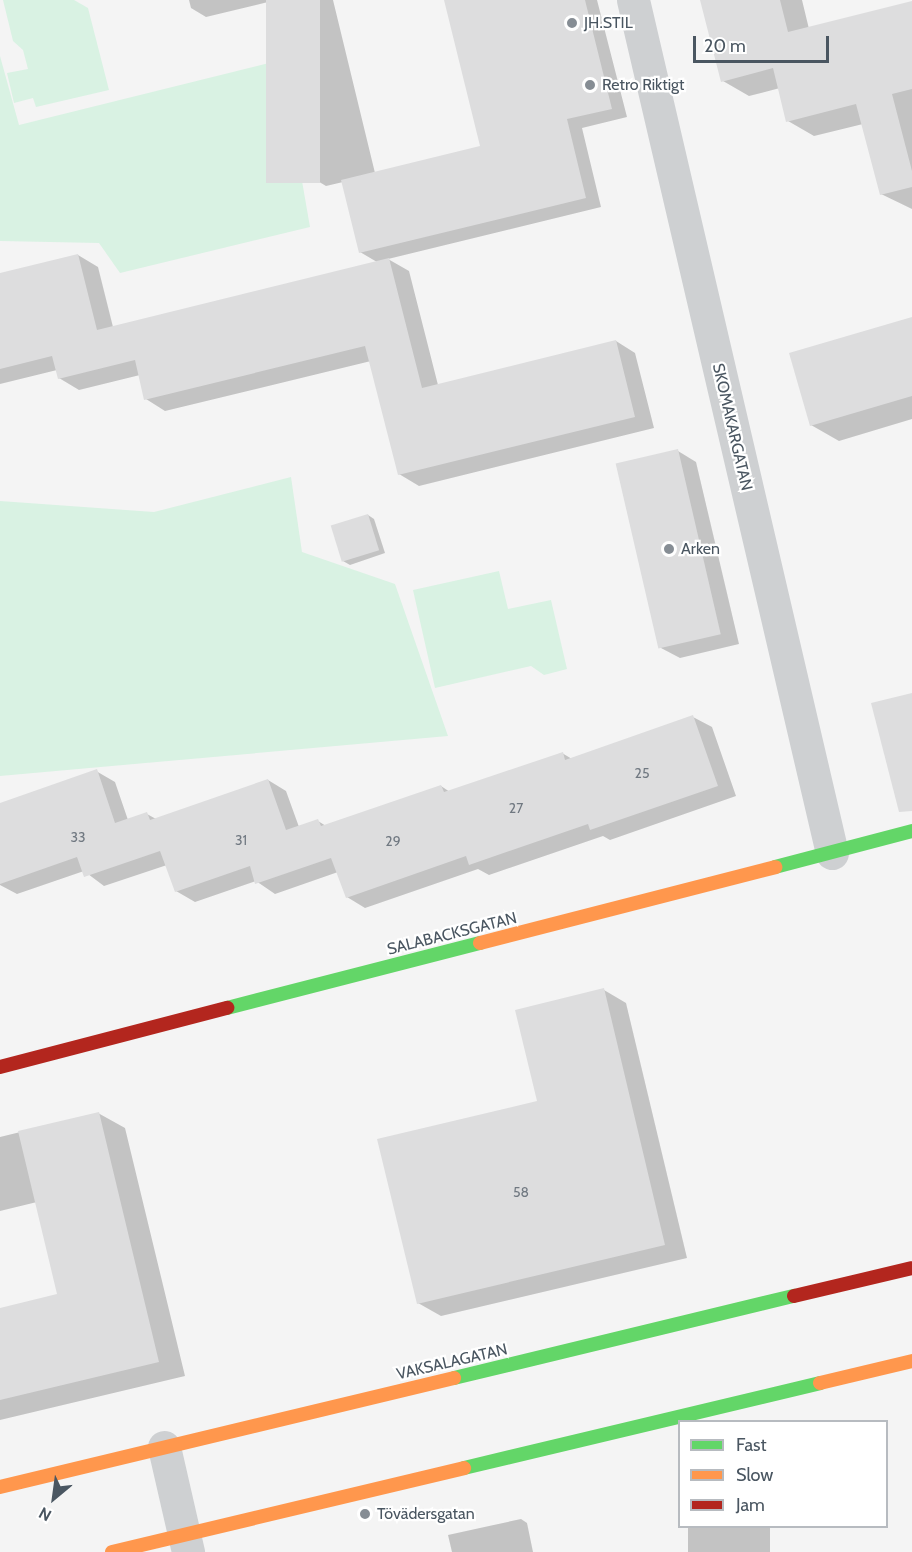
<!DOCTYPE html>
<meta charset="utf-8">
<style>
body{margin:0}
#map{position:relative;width:912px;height:1552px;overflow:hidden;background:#f4f4f4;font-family:Cabin,sans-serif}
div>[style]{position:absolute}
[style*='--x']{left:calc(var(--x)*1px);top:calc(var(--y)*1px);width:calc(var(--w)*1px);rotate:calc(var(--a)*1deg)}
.green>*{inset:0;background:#d9f2e3}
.shadow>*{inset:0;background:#0003;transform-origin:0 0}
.building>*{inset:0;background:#ddddde;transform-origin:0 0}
.street>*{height:33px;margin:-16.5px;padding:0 16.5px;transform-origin:16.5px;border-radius:16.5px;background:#ced0d2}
.fast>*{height:14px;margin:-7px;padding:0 7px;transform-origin:7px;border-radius:7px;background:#63d668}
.slow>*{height:14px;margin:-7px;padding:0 7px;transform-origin:7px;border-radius:7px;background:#ff974d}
.jam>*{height:14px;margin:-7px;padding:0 7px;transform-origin:7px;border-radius:7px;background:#b3261e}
.dots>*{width:16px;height:16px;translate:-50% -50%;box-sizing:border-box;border:3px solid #fff;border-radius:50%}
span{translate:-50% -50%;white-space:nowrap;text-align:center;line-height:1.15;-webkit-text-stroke:4.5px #fff;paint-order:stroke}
.number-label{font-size:14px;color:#707881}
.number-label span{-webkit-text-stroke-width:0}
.poi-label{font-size:16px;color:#4a5661}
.left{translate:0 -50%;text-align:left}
.street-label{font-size:16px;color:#4a5661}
.legend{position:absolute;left:678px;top:1420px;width:210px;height:108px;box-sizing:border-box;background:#fff;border:2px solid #b7bbc0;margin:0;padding:8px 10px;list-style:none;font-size:18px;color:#4a5661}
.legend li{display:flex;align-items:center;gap:12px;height:30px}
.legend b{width:30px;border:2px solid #b7bbc0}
.north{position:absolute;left:24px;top:1468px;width:60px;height:60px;-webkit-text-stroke:4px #fff;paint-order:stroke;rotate:209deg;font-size:16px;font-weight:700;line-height:24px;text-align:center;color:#4a5661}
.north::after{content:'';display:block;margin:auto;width:21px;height:27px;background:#4a5661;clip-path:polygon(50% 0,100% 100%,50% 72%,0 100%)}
.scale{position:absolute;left:693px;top:36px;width:136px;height:27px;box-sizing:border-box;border:3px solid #4a5661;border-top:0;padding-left:8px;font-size:18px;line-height:21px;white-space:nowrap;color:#4a5661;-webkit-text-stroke:4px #fff;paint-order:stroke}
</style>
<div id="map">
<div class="green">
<i style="clip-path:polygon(3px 0,74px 0,88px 8px,109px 90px,36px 107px,33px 98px,14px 103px,7px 73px,28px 69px,23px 50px,13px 41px)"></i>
<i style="clip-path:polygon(0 56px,19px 125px,281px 60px,310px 227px,120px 273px,99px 243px,0 241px)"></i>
<i style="clip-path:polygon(291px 477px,302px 552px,395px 584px,448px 736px,0 776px,0 501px,154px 512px)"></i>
<i style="clip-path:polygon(499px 571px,508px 609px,551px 600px,567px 669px,544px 675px,531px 666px,435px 688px,413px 590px)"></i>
</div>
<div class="shadow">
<i style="clip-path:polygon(189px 0,333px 0,375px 173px,482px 147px,446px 0,597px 0,627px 117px,582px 128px,601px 207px,388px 259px,409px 271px,438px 385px,616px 341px,635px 353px,654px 428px,419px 486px,399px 474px,371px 361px,165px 411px,146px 399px,140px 375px,79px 390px,59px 378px,57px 370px,0 384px,0 275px,78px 255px,98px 267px,113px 327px,377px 262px,360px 252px,343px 182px,326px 186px,311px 177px,268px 2px,206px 17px,191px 8px)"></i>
<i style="clip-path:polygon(702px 0,802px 0,809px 29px,912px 2px,912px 209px,881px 194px,863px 124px,814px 136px,788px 121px,780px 88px,749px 96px,723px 81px)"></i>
<i style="clip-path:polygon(912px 318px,912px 419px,839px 441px,811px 425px)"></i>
<i style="clip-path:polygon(678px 451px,696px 462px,739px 644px,680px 658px,661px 648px)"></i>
<i style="clip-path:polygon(368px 515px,374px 519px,385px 553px,350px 565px,343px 561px)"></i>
<i style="clip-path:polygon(693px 717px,712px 727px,736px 796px,610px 840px,603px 836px,489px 875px,478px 869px,365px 908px,347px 897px,338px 872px,275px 894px,256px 881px,195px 902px,176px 891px,167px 865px,104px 886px,84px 871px,17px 894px,0 885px,0 804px,96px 771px,115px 782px,128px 820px,147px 814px,156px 819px,268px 780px,286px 791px,299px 827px,318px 821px,326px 826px,441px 786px,450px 792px,562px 753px,572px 759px)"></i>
<i style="clip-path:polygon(604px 990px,626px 1003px,687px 1258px,441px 1316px,418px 1303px)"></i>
<i style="clip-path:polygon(98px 1113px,125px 1128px,185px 1376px,0 1420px,0 1309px,59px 1295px,37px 1202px,0 1211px,0 1137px)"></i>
<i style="clip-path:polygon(521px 1519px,527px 1523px,533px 1552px,452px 1552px,448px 1535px)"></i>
<i style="left:688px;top:1526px;width:82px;height:27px"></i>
</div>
<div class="building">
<i style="left:266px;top:0;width:54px;height:183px"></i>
<i style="clip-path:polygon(444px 0,585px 0,612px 109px,567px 119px,586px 198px,359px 253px,341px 180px,480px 146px)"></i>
<i style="clip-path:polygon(700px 0,780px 0,788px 32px,912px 1px,912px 89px,892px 94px,912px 171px,912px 187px,880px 195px,856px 104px,786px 122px,773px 68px,721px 82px)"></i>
<i style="clip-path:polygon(78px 254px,97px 330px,389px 258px,422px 388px,616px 340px,635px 417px,398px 475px,365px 346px,144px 400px,135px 360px,58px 379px,52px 356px,0 369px,0 273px)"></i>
<i style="clip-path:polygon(912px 317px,912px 396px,810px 426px,789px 353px)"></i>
<i style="left:678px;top:449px;width:190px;height:64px;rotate:77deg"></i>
<i style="left:368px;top:514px;width:38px;height:39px;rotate:73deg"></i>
<i style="clip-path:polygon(912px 693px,912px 811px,899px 812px,871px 703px)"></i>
<i style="clip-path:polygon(693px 715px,718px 786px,590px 830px,588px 824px,469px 865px,466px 856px,346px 898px,331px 858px,255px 884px,250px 866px,175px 892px,160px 851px,84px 877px,77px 857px,0 884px,0 803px,97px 769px,115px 823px,147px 812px,150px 820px,268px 779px,286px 830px,318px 819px,321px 826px,441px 785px,444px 792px,563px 752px,565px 760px)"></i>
<i style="clip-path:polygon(604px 988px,665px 1245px,417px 1304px,377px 1139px,537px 1101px,515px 1010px)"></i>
<i style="clip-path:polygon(99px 1112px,159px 1362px,0 1400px,0 1308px,57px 1294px,18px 1131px)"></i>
</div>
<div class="street">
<i style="--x:633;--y:0;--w:876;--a:76.87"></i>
<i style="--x:164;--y:1447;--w:108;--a:77.1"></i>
</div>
<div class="fast">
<i style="--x:775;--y:867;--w:142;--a:-14.7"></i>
<i style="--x:227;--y:1008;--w:261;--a:-14.4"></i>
<i style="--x:454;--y:1378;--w:350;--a:-13.6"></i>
<i style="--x:464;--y:1468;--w:366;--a:-13.4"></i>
</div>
<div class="slow">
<i style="--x:480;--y:943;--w:305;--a:-14.4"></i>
<i style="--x:820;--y:1383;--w:95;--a:-13.4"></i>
<i style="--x:0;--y:1487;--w:467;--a:-13.5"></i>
<i style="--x:112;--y:1552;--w:362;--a:-13.4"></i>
</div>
<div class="jam">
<i style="--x:0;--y:1067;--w:235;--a:-14.6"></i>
<i style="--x:794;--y:1296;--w:121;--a:-13.3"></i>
</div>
<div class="dots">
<i style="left:572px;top:23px;background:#868d94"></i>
<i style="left:590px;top:85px;background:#868d94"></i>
<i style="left:669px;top:549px;background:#868d94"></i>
<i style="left:365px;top:1514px;background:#868d94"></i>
</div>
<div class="number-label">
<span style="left:642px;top:773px">25</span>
<span style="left:516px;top:808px">27</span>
<span style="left:78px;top:837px">33</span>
<span style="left:241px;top:840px">31</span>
<span style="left:393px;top:841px">29</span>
<span style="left:521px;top:1192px">58</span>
</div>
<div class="poi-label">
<span class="left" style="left:584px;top:23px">JH.STIL</span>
<span class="left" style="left:602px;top:85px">Retro Riktigt</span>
<span class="left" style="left:681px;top:549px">Arken</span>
<span class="left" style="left:377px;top:1514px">Tövädersgatan</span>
</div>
<div class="street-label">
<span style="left:732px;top:427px;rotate:77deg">SKOMAKARGATAN</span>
<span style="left:452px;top:934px;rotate:-14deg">SALABACKSGATAN</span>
<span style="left:452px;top:1362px;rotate:-13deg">VAKSALAGATAN</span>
</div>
<ul class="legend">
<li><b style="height:8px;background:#63d668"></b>Fast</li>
<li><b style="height:8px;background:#ff974d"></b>Slow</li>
<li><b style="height:8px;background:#b3261e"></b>Jam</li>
</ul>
<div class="north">N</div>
<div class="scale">20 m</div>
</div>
